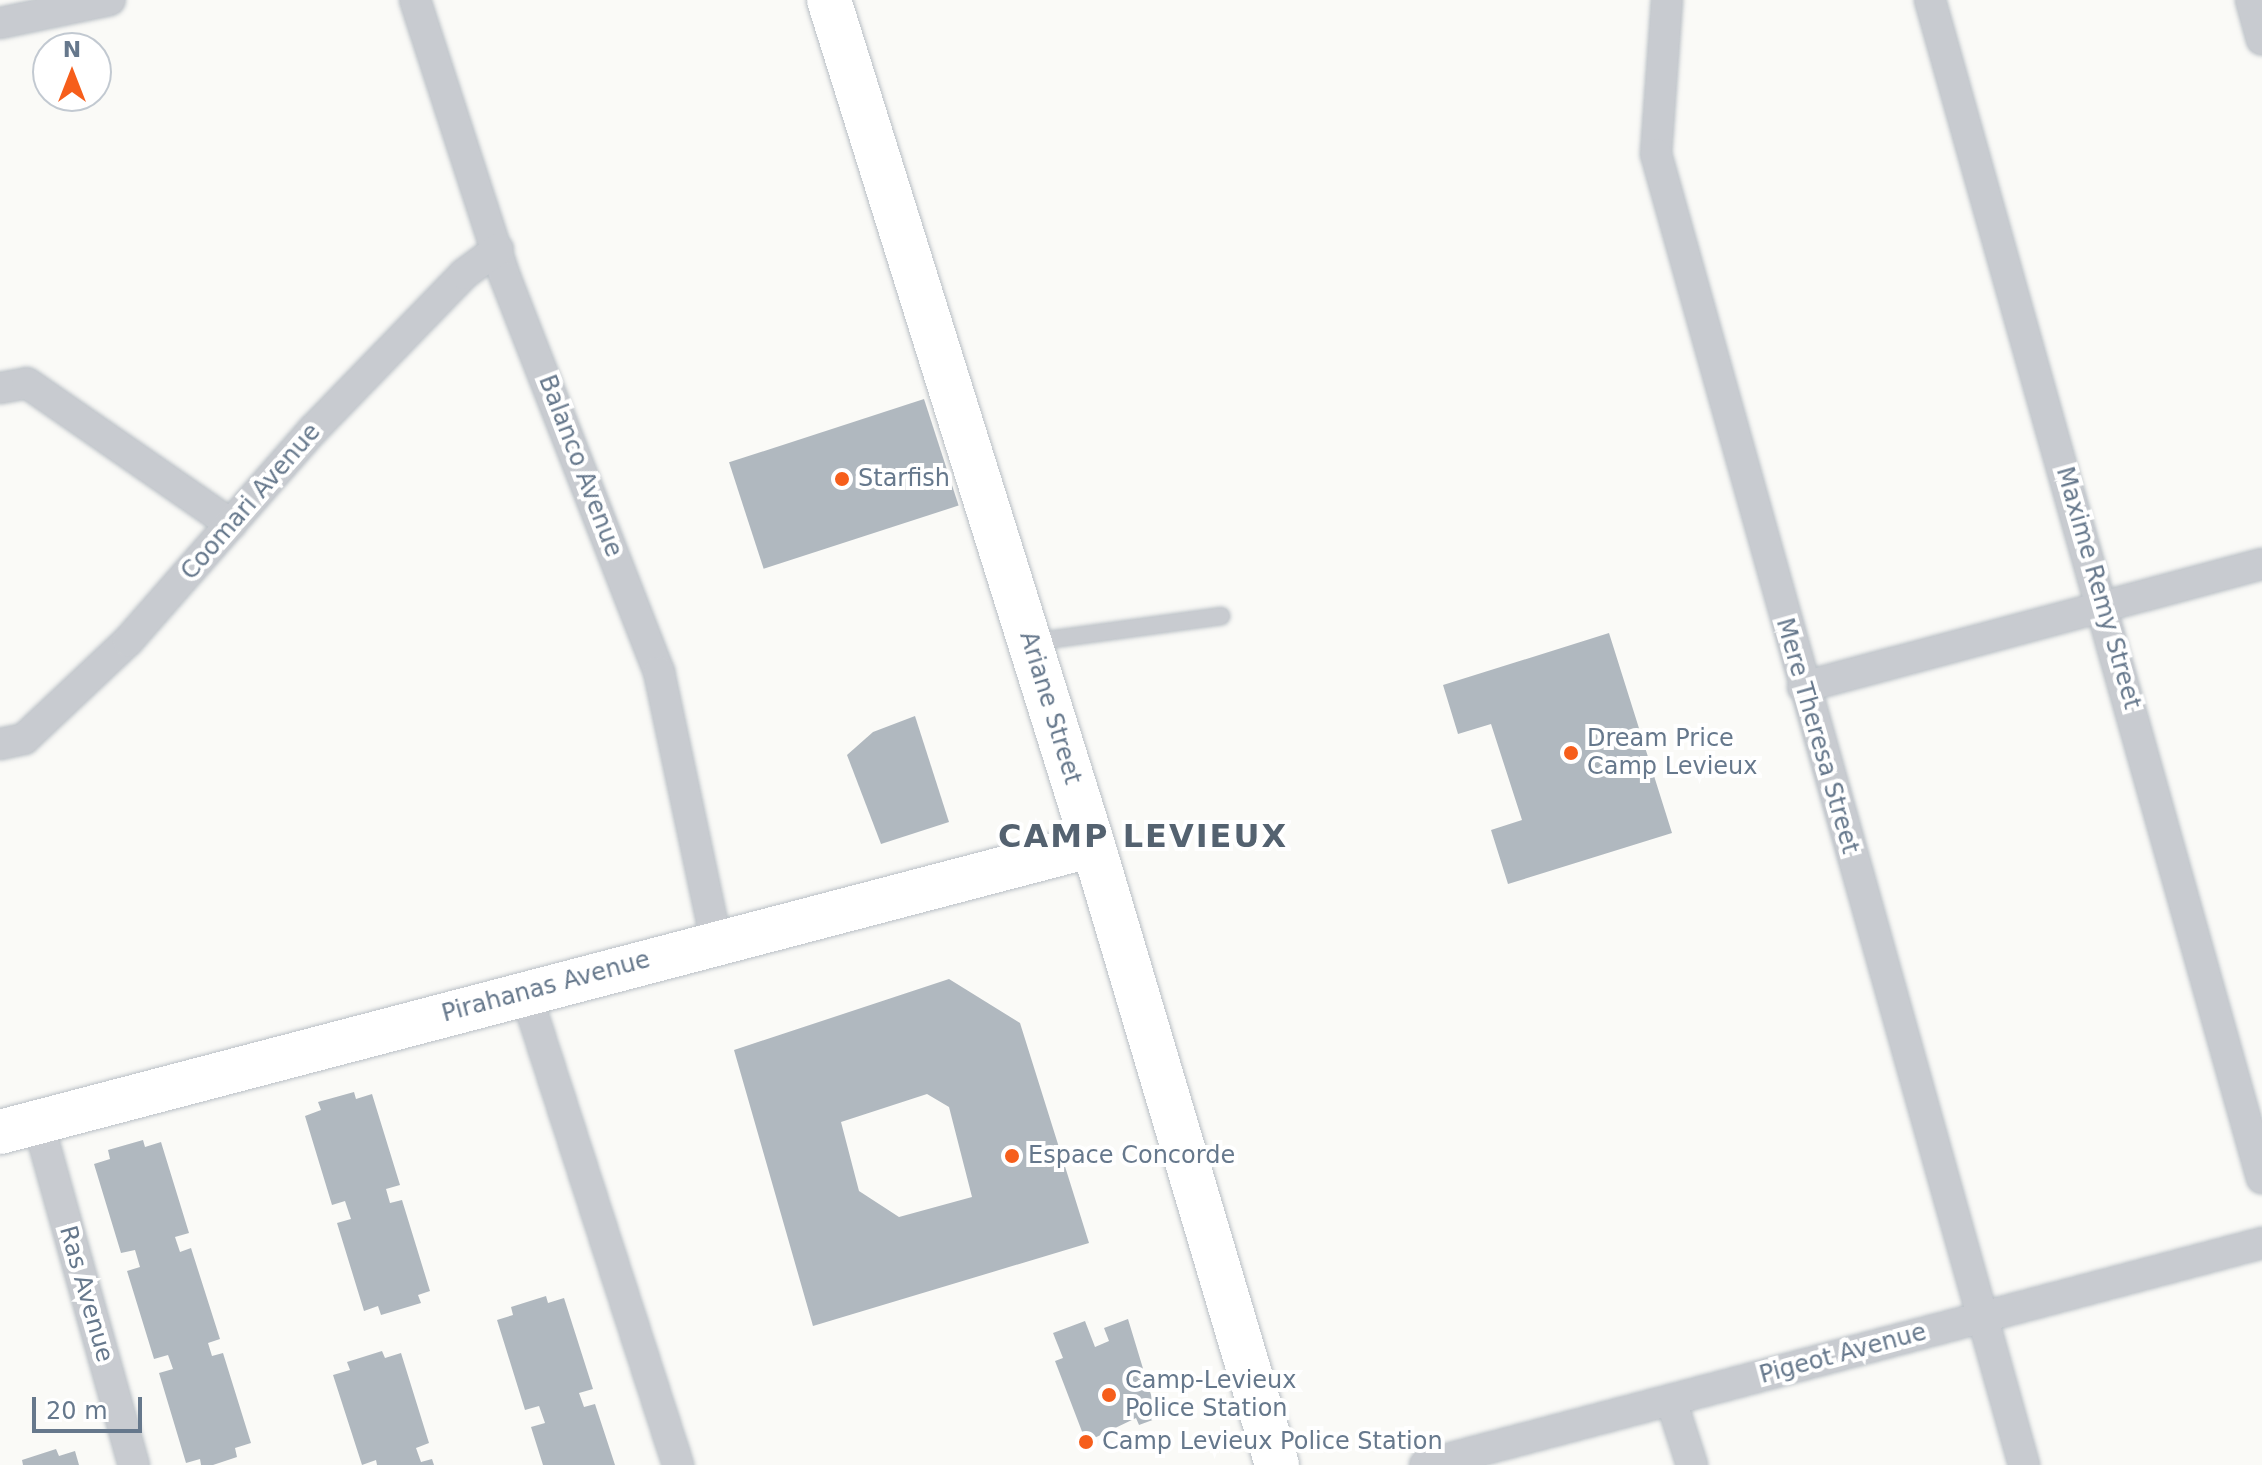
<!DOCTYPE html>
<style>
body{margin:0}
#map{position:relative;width:2262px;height:1465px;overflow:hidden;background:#fafaf7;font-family:"DejaVu Sans",sans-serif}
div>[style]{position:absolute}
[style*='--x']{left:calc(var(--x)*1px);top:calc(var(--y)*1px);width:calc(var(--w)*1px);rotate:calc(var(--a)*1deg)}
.building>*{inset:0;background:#b0b8bf;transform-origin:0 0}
.roads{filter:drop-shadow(0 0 2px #b9bfc5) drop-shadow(0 0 2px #b9bfc5)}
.lane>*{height:16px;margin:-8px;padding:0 8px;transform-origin:8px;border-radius:8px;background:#c8cbd0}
.street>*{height:30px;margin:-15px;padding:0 15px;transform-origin:15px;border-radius:15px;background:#c8cbd0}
.secondary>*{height:44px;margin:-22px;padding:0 22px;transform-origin:22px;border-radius:22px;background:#fff}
.dots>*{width:22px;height:22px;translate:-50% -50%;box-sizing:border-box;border:4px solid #fff;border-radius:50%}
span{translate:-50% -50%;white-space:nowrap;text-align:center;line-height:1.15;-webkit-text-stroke:8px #fff;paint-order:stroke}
.street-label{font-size:24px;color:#66788c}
.poi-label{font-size:24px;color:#66788c}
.left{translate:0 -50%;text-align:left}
.district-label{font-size:32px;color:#546270;font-weight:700;letter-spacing:2px}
.north{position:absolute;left:32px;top:32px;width:80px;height:80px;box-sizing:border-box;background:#fff;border:2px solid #c2c9d1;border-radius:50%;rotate:0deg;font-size:22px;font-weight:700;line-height:32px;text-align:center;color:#66788c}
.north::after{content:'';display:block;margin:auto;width:28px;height:36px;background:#f65e1b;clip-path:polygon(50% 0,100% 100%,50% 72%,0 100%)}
.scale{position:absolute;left:32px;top:1397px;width:110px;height:36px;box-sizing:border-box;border:4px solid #66788c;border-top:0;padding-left:10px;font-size:24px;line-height:28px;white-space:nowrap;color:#66788c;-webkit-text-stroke:6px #fff;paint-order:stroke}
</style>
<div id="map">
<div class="building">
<i style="left:924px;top:399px;width:112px;height:205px;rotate:72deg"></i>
<i style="clip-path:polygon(1609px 633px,1672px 833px,1508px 884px,1491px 830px,1522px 820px,1491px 724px,1458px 734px,1443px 685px)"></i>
<i style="clip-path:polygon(915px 716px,949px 822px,881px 844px,847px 755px,873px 732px)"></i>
<i style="clip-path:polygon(evenodd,949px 979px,1020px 1023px,1089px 1243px,813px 1326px,734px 1050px,949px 979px,927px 1094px,949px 1107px,972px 1197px,899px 1217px,859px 1191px,841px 1122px,927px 1094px)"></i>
<i style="clip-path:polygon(354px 1092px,356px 1099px,372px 1094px,400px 1185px,386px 1189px,390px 1203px,402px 1200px,430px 1291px,418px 1295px,421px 1303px,381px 1315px,378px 1306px,364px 1311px,337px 1223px,351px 1219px,345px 1201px,332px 1205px,305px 1116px,321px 1110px,318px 1102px)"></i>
<i style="clip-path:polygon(143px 1140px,145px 1147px,161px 1142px,189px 1233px,175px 1237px,180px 1252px,191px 1248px,220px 1339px,208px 1343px,212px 1356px,223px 1353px,251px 1443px,235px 1448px,237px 1457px,213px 1465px,201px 1465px,200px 1459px,186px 1463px,159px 1373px,173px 1369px,168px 1355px,154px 1359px,127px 1271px,140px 1267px,135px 1250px,121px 1253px,94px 1164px,110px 1159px,108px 1150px)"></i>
<i style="clip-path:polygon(546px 1296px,548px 1303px,564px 1298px,593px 1389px,579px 1393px,584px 1407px,595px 1404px,615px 1465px,543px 1465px,531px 1427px,545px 1423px,539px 1406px,525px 1410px,497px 1320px,513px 1315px,511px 1307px)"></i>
<i style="clip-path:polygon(1128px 1319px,1158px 1418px,1139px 1425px,1136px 1418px,1086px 1442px,1055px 1361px,1063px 1358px,1053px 1333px,1085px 1321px,1095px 1347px,1109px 1341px,1104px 1328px)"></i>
<i style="clip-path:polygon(382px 1351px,385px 1358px,401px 1353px,429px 1443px,416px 1448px,421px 1462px,432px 1459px,434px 1465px,377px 1465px,376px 1460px,362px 1465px,333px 1375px,350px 1370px,347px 1362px)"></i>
<i style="clip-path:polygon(56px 1449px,59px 1456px,75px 1451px,79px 1465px,23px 1465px,22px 1460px)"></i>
</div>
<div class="roads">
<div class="lane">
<i style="--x:1032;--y:642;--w:191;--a:-7.8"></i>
</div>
<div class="street">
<i style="--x:415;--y:0;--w:291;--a:72"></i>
<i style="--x:505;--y:277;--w:424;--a:68.7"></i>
<i style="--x:659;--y:672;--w:274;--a:78"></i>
<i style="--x:1667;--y:0;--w:154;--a:94.1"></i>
<i style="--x:1656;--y:154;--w:1362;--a:74.32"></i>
<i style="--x:1930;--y:0;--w:1224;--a:74.26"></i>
<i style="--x:2251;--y:0;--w:41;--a:74.6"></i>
<i style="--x:0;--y:23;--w:112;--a:-11.8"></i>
<i style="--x:0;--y:388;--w:27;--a:-10"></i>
<i style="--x:27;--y:383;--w:248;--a:34.7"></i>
<i style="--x:1803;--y:687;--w:475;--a:-15"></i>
<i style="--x:0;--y:744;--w:25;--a:-12"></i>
<i style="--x:24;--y:739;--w:143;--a:-43.3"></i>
<i style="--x:128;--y:641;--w:281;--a:-48.8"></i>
<i style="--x:313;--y:430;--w:217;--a:-45.9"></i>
<i style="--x:464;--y:274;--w:42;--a:-36.3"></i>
<i style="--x:526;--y:994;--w:495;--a:72.1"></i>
<i style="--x:38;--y:1122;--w:356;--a:74.4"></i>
<i style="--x:1671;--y:1400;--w:68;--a:72.1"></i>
<i style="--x:1425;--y:1465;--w:866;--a:-14.85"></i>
</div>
<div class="secondary">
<i style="--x:829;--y:0;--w:885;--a:72.65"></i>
<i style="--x:1093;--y:845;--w:647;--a:73.47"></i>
<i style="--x:0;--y:1132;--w:1130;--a:-14.71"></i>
</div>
</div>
<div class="dots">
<i style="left:842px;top:479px;background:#f65e1b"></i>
<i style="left:1571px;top:753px;background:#f65e1b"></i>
<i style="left:1012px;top:1156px;background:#f65e1b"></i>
<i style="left:1109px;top:1395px;background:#f65e1b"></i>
<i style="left:1086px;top:1442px;background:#f65e1b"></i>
</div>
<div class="street-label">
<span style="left:580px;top:466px;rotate:69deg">Balanco Avenue</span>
<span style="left:251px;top:502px;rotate:-49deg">Coomari Avenue</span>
<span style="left:2098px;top:588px;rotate:74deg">Maxime Remy Street</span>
<span style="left:1050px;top:708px;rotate:73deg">Ariane Street</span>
<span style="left:1817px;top:736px;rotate:74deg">Mere Theresa Street</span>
<span style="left:546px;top:987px;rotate:-15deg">Pirahanas Avenue</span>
<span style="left:86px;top:1294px;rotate:74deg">Ras Avenue</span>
<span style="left:1843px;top:1354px;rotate:-15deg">Pigeot Avenue</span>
</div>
<div class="poi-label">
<span class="left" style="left:858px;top:479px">Starfish</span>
<span class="left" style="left:1587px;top:753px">Dream Price<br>Camp Levieux</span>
<span class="left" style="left:1028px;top:1156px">Espace Concorde</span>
<span class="left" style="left:1125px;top:1395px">Camp-Levieux<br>Police Station</span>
<span class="left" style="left:1102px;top:1442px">Camp Levieux Police Station</span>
</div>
<div class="district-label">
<span style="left:1143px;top:836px">CAMP LEVIEUX</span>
</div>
<div class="north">N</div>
<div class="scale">20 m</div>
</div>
